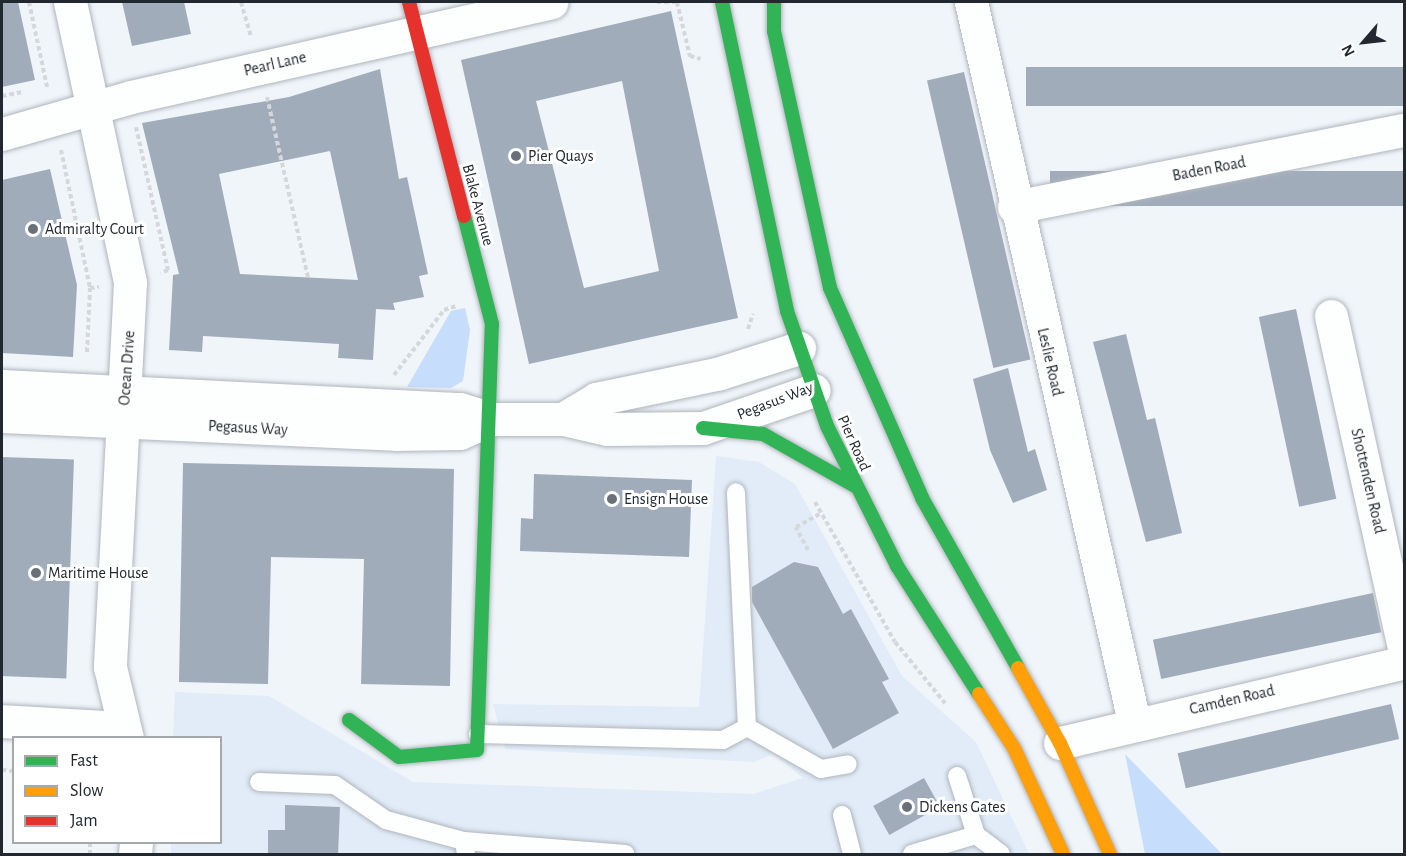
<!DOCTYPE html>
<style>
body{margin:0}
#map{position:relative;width:1406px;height:856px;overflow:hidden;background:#f0f5fa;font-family:"Alegreya Sans",sans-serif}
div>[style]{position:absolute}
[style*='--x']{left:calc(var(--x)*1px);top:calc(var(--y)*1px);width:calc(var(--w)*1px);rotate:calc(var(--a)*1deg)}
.built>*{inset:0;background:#e1ecf8}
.green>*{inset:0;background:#c6ddfb}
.building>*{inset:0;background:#a1acba;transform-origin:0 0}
.path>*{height:4px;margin-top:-2px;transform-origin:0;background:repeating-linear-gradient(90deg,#d6d7da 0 4.5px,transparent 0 7.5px)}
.roads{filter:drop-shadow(0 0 2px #b0b5bc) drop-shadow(0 0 2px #b0b5bc)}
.lane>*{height:18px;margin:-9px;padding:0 9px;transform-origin:9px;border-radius:9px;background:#fdfefe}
.street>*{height:33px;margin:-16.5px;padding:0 16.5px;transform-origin:16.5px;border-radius:16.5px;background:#fdfefe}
.fast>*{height:14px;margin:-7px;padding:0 7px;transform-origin:7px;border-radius:7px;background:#30b455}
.slow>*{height:14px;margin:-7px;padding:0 7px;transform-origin:7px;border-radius:7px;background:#ff9f0a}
.jam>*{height:14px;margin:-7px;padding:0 7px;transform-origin:7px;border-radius:7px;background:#e5322d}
.dots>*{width:16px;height:16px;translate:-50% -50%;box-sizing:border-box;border:3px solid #fff;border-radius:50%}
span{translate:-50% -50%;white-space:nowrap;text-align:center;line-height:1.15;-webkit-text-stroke:6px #fff;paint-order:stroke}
.street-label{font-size:16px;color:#212830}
.poi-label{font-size:16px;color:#212830}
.left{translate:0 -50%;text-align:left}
.frame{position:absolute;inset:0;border:3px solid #212830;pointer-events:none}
.legend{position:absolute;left:12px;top:736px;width:210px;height:108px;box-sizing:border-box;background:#fff;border:2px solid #a6a9ac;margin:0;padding:8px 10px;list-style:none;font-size:18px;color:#212830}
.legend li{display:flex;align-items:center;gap:12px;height:30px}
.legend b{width:30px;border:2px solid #a6a9ac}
.north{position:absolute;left:1334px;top:12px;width:60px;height:60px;-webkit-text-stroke:4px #fff;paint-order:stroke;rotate:242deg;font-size:16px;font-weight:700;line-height:24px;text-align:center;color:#212830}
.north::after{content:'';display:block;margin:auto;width:21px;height:27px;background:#212830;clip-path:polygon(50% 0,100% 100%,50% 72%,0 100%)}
</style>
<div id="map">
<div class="built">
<i style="clip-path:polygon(716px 456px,759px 462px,795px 484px,902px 676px,976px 742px,1029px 854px,171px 854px,171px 843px,220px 842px,220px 738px,173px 737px,175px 692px,269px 696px,413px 782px,753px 794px,803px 778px,773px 754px,754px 762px,505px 749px,493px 704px,699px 707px)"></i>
</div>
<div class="green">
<i style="clip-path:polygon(465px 308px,470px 330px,463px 381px,451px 388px,407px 387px,451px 311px)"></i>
<i style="clip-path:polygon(1125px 754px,1222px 854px,1145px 854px)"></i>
</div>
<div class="building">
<i style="clip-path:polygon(2px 2px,18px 2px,35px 80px,2px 87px)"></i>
<i style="clip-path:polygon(122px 2px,184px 2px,191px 34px,132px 46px)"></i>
<i style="clip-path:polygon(evenodd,671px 11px,738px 318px,529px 364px,461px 60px,671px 11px,622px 81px,659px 271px,584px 288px,536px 101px,622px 81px)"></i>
<i style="left:1404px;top:67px;width:39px;height:378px;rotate:90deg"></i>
<i style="clip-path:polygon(evenodd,380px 69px,399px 179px,407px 177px,428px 274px,419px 276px,424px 297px,393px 303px,395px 310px,376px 309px,373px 360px,338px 358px,339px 344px,203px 336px,202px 352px,169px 350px,173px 275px,179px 274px,142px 123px,289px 97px,380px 69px,330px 151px,358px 280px,240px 274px,219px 174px,330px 151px)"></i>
<i style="left:964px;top:72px;width:295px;height:38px;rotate:77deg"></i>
<i style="clip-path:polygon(50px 169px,77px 285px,73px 357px,2px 353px,2px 180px)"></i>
<i style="left:1404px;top:171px;width:35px;height:354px;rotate:90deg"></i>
<i style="left:1296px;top:309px;width:194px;height:38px;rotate:78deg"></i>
<i style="clip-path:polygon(1126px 334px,1147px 420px,1155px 418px,1182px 533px,1146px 542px,1093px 342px)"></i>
<i style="clip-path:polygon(1008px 368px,1028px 452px,1035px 449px,1047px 490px,1013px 503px,990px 450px,973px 379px)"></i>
<i style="left:2px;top:457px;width:72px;height:219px;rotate:2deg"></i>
<i style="clip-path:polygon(183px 463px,454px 469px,450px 686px,361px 684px,364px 559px,271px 557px,268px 684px,179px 682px)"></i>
<i style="clip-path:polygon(534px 474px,692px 480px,689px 557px,520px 551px,521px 518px,533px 519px)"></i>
<i style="clip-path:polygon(794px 562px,818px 567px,843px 614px,851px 609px,889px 679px,882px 682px,899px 713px,833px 749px,752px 602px,752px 587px)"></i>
<i style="left:1373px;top:593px;width:40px;height:225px;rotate:78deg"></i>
<i style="left:1391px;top:704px;width:36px;height:219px;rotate:77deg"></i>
<i style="left:924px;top:778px;width:33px;height:58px;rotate:61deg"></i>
<i style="clip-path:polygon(285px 805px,340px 807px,338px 855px,268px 855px,268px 830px,285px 830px)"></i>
</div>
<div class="path">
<i style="--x:29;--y:2;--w:87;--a:78"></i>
<i style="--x:241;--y:2;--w:37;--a:74"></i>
<i style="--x:657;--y:2;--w:20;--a:0"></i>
<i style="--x:677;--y:2;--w:56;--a:76.5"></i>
<i style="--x:690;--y:56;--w:11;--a:15"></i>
<i style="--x:2;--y:96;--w:21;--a:-11"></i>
<i style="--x:267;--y:97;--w:185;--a:77.2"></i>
<i style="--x:136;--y:127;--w:147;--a:77.4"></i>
<i style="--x:168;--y:270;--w:8;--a:157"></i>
<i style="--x:61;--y:150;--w:141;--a:78.1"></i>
<i style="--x:748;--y:329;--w:16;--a:-72"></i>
<i style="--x:87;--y:352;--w:64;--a:-87.3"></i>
<i style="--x:90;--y:288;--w:9;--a:-6"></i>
<i style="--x:394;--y:375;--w:82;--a:-52.4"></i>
<i style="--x:444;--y:310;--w:13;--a:-18"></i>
<i style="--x:815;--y:502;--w:161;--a:60.3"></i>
<i style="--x:895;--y:642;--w:79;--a:50.7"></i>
<i style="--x:808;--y:550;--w:26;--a:-118"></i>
<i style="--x:796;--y:527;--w:29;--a:-29"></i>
<i style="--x:2;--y:770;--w:12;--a:5"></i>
<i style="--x:90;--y:854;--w:12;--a:-90"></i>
</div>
<div class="roads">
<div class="lane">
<i style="--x:747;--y:727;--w:85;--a:29.6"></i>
<i style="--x:821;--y:769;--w:27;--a:-10"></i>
<i style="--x:478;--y:734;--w:245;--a:1.4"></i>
<i style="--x:723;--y:740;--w:27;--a:-28"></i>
<i style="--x:747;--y:727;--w:235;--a:-92.7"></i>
<i style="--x:957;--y:776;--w:62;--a:72.1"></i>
<i style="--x:976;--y:835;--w:31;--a:37"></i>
<i style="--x:259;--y:782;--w:76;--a:2.3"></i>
<i style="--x:335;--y:785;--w:62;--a:34.5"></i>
<i style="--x:386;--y:820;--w:81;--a:15.1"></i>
<i style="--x:842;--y:815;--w:40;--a:75.6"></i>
<i style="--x:466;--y:854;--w:13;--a:-99"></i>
<i style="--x:464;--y:841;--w:162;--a:4.6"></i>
<i style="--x:912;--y:854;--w:67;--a:-16.5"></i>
</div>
<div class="street">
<i style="--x:70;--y:2;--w:287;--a:77.9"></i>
<i style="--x:130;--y:283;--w:385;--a:93"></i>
<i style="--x:110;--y:667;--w:73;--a:76.5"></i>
<i style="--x:971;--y:2;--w:738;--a:77.24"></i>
<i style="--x:2;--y:134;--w:134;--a:-16"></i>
<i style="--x:131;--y:97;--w:431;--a:-12.7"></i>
<i style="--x:1014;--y:207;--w:398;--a:-11.2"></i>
<i style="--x:1331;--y:316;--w:339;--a:77.6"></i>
<i style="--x:2;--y:386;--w:459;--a:2.9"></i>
<i style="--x:460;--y:409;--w:34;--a:17"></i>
<i style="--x:492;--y:419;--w:71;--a:0"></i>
<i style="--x:563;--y:419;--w:45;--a:12.8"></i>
<i style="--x:607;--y:429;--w:96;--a:-0.6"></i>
<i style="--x:703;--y:428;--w:117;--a:-18.9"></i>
<i style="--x:2;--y:416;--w:393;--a:2.6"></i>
<i style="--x:395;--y:434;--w:65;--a:-0.9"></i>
<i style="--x:460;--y:433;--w:35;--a:-24"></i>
<i style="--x:563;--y:419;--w:39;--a:-31"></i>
<i style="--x:596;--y:399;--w:127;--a:-11.8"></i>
<i style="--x:720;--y:373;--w:83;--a:-17.6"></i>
<i style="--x:2;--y:721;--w:121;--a:3.3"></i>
<i style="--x:1060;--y:743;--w:353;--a:-13.2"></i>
<i style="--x:135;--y:854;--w:12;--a:-85"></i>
</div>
<div class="fast">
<i style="--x:722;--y:2;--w:316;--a:78.1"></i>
<i style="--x:787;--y:311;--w:122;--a:70.8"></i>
<i style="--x:827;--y:426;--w:157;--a:63.4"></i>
<i style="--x:897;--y:566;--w:152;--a:57.4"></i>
<i style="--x:774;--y:2;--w:29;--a:90"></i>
<i style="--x:774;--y:31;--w:263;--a:77.7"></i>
<i style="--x:830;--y:288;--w:229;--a:66.3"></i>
<i style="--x:922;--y:498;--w:195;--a:60.5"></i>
<i style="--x:703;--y:428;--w:60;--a:5.7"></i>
<i style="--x:763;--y:434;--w:106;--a:29.5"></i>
<i style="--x:349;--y:720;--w:62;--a:36.5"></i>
<i style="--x:399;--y:757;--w:78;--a:-5.1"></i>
<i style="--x:477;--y:750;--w:426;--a:-88"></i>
<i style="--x:492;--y:324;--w:112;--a:-104.5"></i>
</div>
<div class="slow">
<i style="--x:1018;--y:668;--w:86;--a:60.8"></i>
<i style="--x:1060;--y:743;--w:122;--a:65.8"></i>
<i style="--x:979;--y:694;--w:64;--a:57.1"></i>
<i style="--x:1014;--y:748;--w:117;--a:65.2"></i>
</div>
<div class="jam">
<i style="--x:409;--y:2;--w:221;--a:75.6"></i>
</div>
</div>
<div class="dots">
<i style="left:516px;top:156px;background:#697077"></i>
<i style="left:33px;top:229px;background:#697077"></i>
<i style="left:612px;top:499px;background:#697077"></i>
<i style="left:36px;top:573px;background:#697077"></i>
<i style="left:907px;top:807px;background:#697077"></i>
</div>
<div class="street-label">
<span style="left:275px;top:64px;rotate:-13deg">Pearl Lane</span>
<span style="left:1209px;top:169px;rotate:-11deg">Baden Road</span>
<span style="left:478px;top:205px;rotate:75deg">Blake Avenue</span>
<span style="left:1050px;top:362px;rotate:77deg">Leslie Road</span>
<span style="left:127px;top:368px;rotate:-86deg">Ocean Drive</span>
<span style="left:775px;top:401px;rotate:-21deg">Pegasus Way</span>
<span style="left:248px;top:428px;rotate:3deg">Pegasus Way</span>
<span style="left:854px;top:443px;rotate:66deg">Pier Road</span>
<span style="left:1368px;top:481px;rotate:77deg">Shottenden Road</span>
<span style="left:1232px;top:700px;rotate:-13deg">Camden Road</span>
</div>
<div class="poi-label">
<span class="left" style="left:528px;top:156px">Pier Quays</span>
<span class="left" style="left:45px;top:229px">Admiralty Court</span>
<span class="left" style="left:624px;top:499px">Ensign House</span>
<span class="left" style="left:48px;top:573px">Maritime House</span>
<span class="left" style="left:919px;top:807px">Dickens Gates</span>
</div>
<div class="frame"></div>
<ul class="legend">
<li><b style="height:8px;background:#30b455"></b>Fast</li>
<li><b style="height:8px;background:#ff9f0a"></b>Slow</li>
<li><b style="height:8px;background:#e5322d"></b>Jam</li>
</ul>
<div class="north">N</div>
</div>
